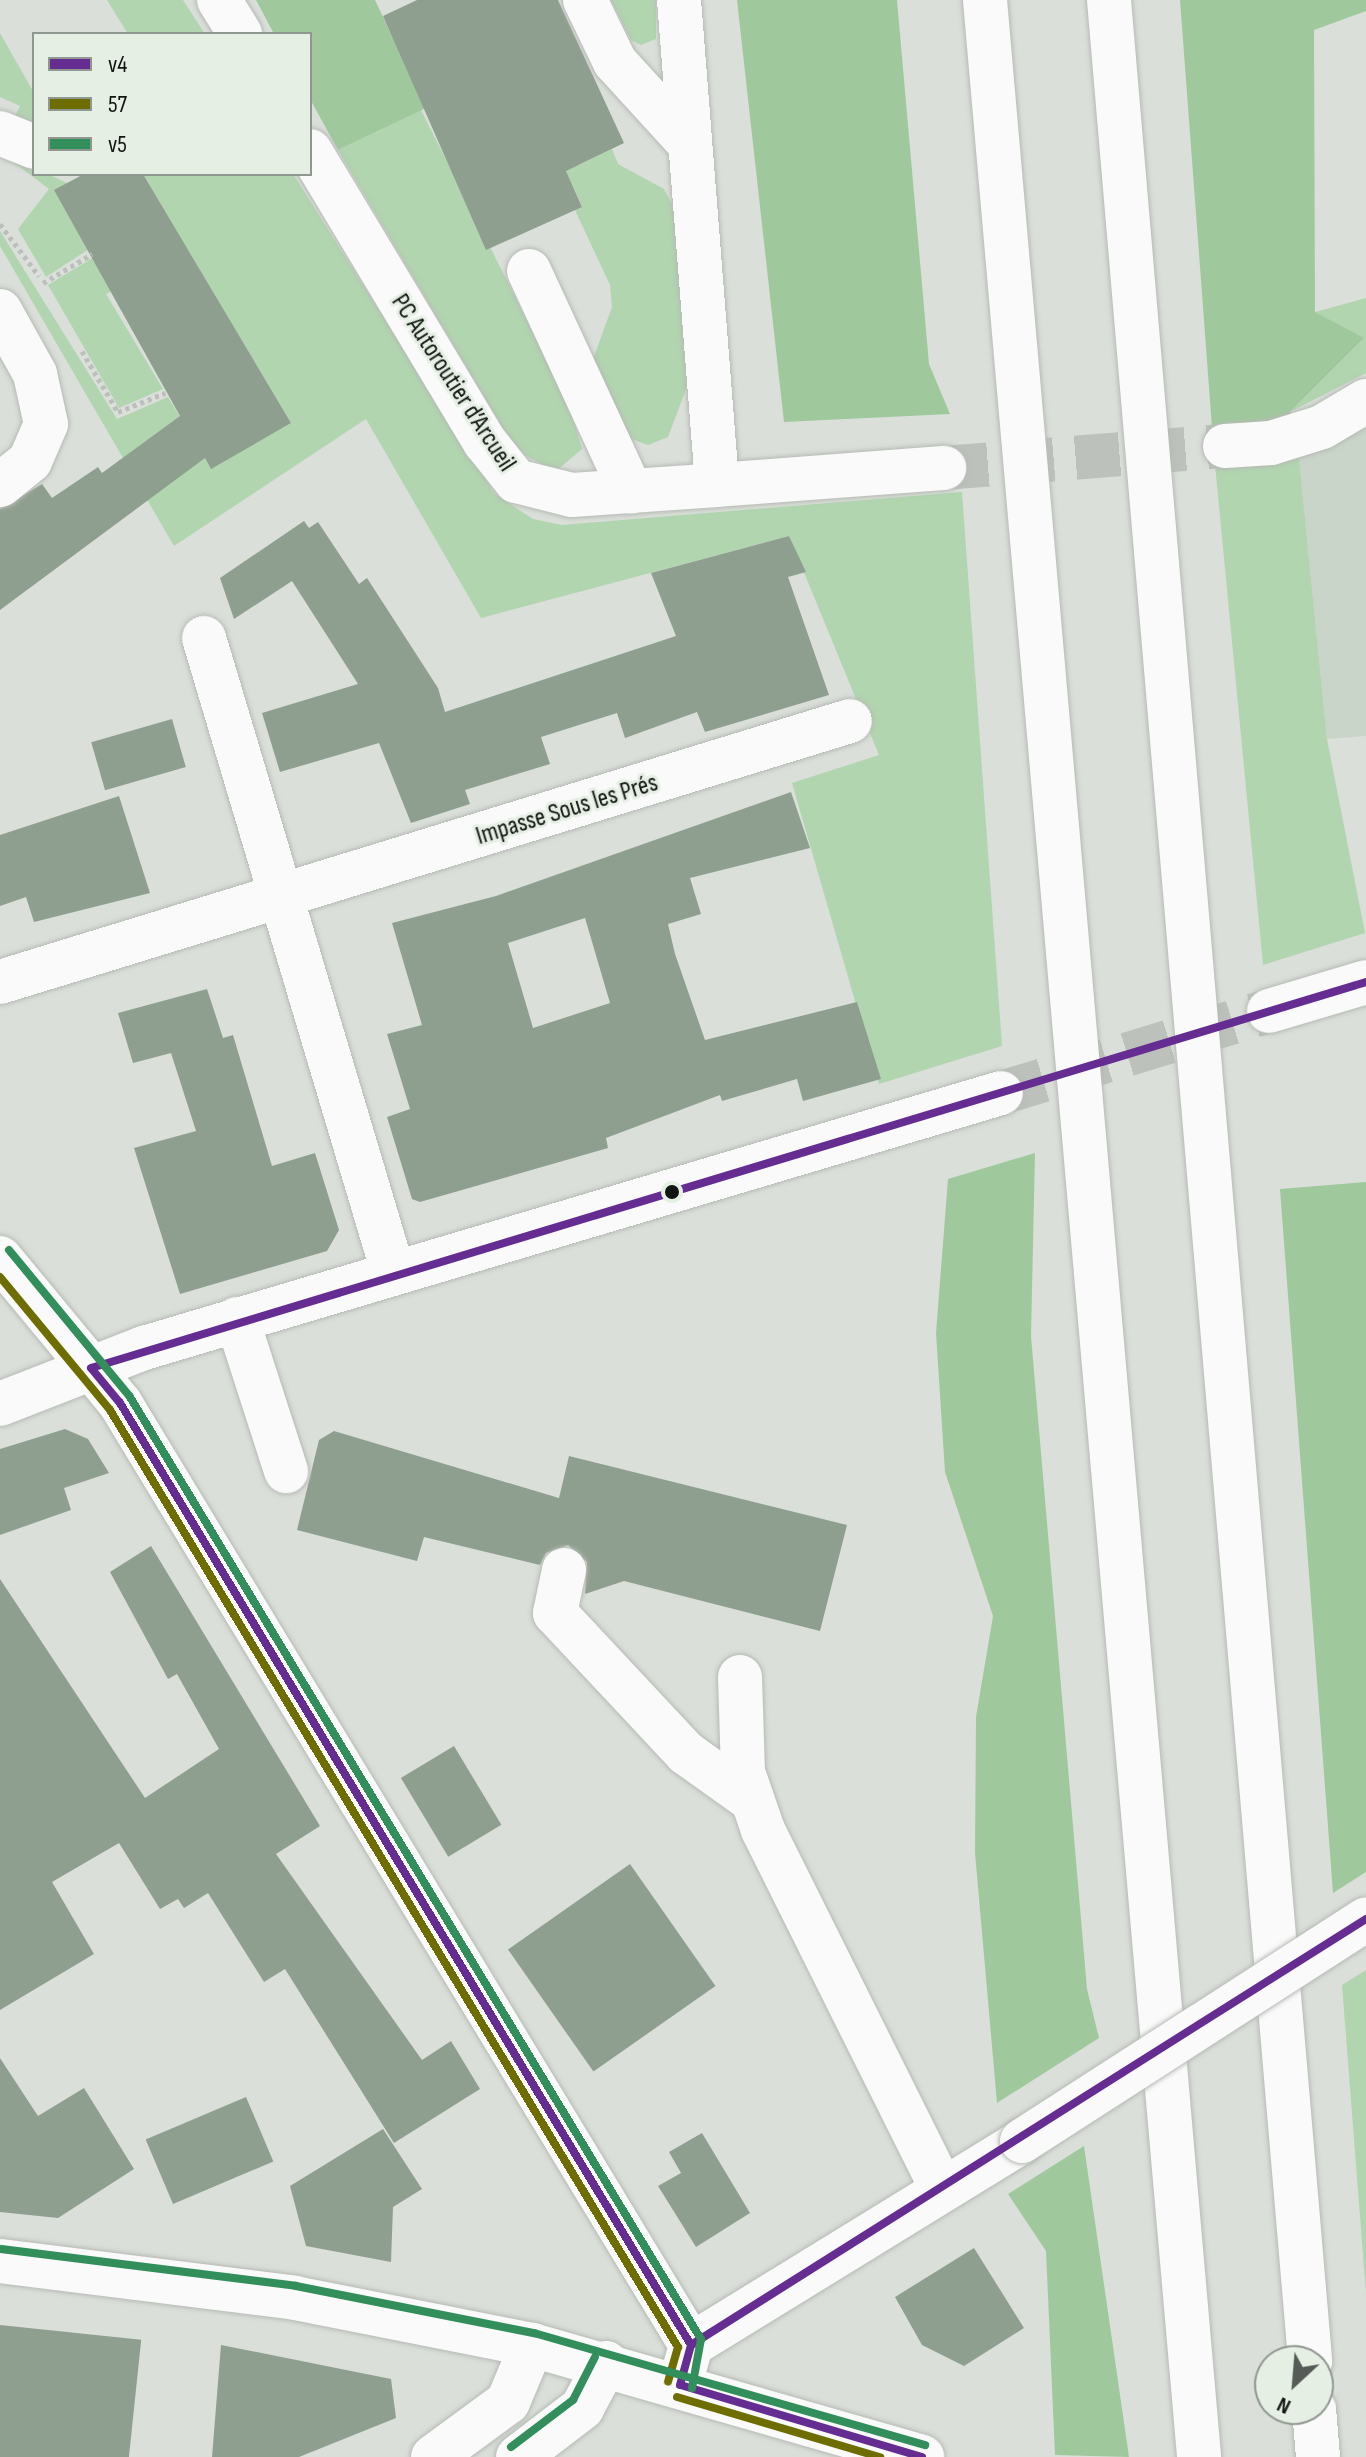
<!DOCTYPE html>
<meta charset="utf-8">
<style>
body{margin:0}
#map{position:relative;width:1366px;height:2457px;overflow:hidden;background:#dadfd9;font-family:"Sofia Sans Condensed",sans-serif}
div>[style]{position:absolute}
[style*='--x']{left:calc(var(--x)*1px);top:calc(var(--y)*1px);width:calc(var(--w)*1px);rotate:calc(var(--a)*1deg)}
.built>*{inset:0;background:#cad5c9}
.green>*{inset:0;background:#b1d5af}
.forest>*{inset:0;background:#9fc99d}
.building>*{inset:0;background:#8f9f8f;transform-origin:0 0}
.minor-tunnel>*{height:44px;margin-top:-22px;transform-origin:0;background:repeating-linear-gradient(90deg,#bcc1bb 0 44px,transparent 0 66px)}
.path>*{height:5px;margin-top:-2.5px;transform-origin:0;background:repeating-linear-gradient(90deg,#bdbfbd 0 4px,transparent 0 8px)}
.roads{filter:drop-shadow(0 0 2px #b6bab5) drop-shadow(0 0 2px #b6bab5)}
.minor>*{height:44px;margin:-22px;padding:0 22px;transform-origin:22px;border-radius:22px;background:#f9faf9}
.major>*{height:44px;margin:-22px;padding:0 22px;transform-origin:22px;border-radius:22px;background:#f9faf9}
.highway>*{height:44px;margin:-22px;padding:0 22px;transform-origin:22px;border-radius:22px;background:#f9faf9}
.bridges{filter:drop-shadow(0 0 2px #b6bab5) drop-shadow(0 0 2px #b6bab5)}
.minor-bridge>*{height:44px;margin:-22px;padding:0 22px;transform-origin:22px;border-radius:22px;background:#f9faf9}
.bus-1>*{height:8px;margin:-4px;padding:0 4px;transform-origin:4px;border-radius:4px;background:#652d92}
.bus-2>*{height:8px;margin:-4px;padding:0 4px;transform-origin:4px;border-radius:4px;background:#6e6e00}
.bus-3>*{height:8px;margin:-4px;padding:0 4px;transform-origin:4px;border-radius:4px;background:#328e5b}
.dots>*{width:22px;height:22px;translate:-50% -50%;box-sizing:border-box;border:4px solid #e5efe4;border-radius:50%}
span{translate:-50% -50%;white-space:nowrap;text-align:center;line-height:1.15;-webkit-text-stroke:6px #e5efe4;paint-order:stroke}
.street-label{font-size:26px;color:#111411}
.legend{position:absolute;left:32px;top:32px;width:280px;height:144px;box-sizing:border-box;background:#e5efe4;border:2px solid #909790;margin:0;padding:10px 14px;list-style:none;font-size:24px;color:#111411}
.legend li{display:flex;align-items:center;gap:16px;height:40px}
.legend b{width:40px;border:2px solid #909790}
.north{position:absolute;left:1254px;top:2345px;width:80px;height:80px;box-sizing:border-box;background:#e5efe4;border:2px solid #909790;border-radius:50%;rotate:206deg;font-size:22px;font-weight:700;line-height:32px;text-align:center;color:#111411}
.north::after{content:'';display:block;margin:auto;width:28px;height:36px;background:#575b57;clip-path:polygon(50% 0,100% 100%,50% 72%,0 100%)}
</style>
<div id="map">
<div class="built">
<i style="clip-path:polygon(1366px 428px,1366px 736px,1327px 739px,1298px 448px)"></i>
</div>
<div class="green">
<i style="clip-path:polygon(107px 0,183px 0,205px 34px,128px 34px)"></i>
<i style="clip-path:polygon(611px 0,656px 0,656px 39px,641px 45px,631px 40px)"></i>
<i style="clip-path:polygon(0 33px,34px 93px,34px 127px,14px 118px,20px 106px,0 97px)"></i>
<i style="clip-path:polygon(421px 110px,568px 402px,582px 449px,555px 472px,515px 449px,338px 150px)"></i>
<i style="clip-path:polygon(612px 149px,618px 164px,664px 189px,674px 208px,688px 384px,668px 437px,648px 445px,629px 438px,592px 362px,612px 307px,610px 285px,575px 210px,582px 206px,561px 160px,579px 165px)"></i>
<i style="clip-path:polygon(0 152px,67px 183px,89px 249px,46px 277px,18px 229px,49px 189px)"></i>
<i style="clip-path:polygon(143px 174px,293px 174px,495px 494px,533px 519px,562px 525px,962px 492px,1002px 1046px,879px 1084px,792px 783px,879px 755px,789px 536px,481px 618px,366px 419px,174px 546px,0 246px,0 231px,117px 419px,168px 397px,211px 468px,291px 423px)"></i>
<i style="clip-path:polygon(94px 257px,114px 290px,106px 294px,163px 389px,119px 408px,48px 285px)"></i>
<i style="clip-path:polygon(1366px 298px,1366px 373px,1290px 412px,1363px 339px,1315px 312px)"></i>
<i style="clip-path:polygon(1298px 448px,1327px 739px,1365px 933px,1263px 965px,1214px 454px)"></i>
<i style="clip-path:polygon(1366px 1970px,1366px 2293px,1342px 1985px)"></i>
</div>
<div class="forest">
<i style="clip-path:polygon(256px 0,375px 0,426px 108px,338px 150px,310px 99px,310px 34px,274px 34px)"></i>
<i style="clip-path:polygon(737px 0,897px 0,929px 364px,950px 414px,784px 422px)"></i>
<i style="clip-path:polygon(1180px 0,1366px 0,1366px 11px,1314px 30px,1315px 312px,1364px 338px,1290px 412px,1298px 448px,1214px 454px)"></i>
<i style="clip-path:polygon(1035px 1153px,1031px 1336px,1087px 1989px,1099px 2038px,997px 2103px,975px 1853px,976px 1717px,993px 1616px,945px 1472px,936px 1333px,948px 1179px)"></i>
<i style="clip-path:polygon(1366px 1182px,1366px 1872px,1333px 1893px,1280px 1189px)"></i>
<i style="clip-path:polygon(1084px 2146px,1129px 2457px,1055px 2455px,1046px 2251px,1008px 2194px)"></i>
</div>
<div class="building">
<i style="clip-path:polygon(417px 0,558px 0,624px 143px,566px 171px,582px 207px,486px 250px,383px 16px)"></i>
<i style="clip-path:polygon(84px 174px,143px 174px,291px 423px,211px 469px,205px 458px,0 610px,0 509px,42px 484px,52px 498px,98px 467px,102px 473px,180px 416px,54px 190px)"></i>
<i style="clip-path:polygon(304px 521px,309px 528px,318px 522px,359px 584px,367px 578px,438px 688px,445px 712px,676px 636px,651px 573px,789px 536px,806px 572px,788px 577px,829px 695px,705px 732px,697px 712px,625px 738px,617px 713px,541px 737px,550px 764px,465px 790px,470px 804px,411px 823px,379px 743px,280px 772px,262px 713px,358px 684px,292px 581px,234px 619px,220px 578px)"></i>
<i style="left:172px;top:719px;width:50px;height:84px;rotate:74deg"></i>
<i style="clip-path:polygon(evenodd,791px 792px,810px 848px,690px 878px,701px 914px,668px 924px,675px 954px,705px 1040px,857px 1002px,881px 1079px,803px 1101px,797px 1079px,722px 1101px,720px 1095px,606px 1138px,608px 1148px,420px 1202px,412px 1199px,387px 1117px,410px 1109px,387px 1034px,422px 1025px,392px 923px,496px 896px,791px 792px,585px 918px,610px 1003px,533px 1028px,508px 943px,585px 918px)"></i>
<i style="clip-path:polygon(119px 796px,150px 893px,34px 922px,26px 897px,0 906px,0 835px)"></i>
<i style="clip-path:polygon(207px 989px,223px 1038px,233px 1035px,272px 1166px,315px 1153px,339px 1230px,327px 1251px,180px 1294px,134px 1148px,196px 1131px,171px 1053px,133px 1063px,118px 1013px)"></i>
<i style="clip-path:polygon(65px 1429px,88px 1439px,109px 1473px,64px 1488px,71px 1510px,0 1535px,0 1449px)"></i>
<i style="clip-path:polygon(334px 1431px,559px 1498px,569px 1456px,847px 1525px,820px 1631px,624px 1581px,585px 1594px,587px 1562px,568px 1545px,546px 1553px,540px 1565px,424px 1537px,417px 1561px,297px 1530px,319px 1440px)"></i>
<i style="clip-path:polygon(151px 1546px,320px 1826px,276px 1854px,422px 2060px,451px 2041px,480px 2089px,394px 2143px,285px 1969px,264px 1982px,208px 1893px,184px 1908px,178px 1899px,160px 1909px,119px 1843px,52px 1882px,94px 1954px,0 2010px,0 1579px,145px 1798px,219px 1749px,177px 1674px,168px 1679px,110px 1572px)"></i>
<i style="left:454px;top:1746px;width:92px;height:62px;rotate:59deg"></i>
<i style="left:630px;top:1864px;width:149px;height:149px;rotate:55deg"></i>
<i style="clip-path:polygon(0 2058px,38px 2116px,84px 2088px,134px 2169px,58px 2218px,0 2212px)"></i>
<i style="left:246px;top:2097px;width:70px;height:109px;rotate:67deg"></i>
<i style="clip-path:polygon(383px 2129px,422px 2189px,393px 2207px,391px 2262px,306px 2246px,290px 2186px)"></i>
<i style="clip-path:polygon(702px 2133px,750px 2213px,696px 2247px,658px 2186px,681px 2173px,669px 2152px)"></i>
<i style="clip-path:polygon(974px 2248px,1024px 2328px,964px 2366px,922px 2345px,895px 2297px)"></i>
<i style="left:0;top:2325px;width:142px;height:132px;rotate:6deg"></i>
<i style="clip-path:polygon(221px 2345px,391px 2379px,396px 2418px,299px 2457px,212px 2457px)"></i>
</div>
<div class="minor-tunnel">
<i style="--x:944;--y:468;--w:282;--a:-4.5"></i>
<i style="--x:1001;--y:1093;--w:280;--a:-17"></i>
</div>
<div class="path">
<i style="--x:0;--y:224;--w:65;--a:53.1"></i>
<i style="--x:43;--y:283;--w:57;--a:-30.6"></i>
<i style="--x:82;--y:351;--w:71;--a:59.5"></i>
<i style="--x:118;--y:412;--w:51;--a:-22"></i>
</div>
<div class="roads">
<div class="minor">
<i style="--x:219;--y:0;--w:40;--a:58"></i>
<i style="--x:585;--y:0;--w:69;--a:64.2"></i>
<i style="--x:615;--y:62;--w:111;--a:47.6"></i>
<i style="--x:679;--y:0;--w:486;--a:85.5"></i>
<i style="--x:717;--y:485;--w:228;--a:-4.3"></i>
<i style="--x:0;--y:133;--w:37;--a:22"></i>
<i style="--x:310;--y:151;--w:340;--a:59"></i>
<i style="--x:485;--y:442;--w:50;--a:51.5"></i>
<i style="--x:516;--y:481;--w:58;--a:14"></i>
<i style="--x:572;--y:495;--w:145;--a:-3.9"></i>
<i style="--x:529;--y:271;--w:243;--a:65.2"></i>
<i style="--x:0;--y:311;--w:72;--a:60.9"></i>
<i style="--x:35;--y:374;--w:51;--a:77.6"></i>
<i style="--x:46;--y:424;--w:40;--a:113.4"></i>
<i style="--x:30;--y:461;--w:38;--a:141"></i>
<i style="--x:1225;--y:446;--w:46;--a:-3.7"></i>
<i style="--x:1271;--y:443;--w:53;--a:-17.4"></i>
<i style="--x:1322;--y:427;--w:51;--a:-30.6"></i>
<i style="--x:204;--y:638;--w:662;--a:73.4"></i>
<i style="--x:0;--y:982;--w:889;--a:-17.07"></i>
<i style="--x:1269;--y:1011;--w:101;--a:-16.6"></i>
<i style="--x:0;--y:1258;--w:188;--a:50.4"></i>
<i style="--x:120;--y:1403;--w:1102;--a:58.78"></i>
<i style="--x:691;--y:2345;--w:41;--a:105.4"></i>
<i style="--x:237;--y:1319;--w:160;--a:72.1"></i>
<i style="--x:0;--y:1404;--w:155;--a:-21.3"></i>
<i style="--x:144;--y:1348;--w:894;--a:-16.57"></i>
<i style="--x:564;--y:1570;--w:44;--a:101.8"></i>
<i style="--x:555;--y:1613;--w:192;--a:46.9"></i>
<i style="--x:686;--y:1753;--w:81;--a:35.5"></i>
<i style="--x:740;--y:1677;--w:95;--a:88.2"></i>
<i style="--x:743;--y:1772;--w:61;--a:71"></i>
<i style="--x:763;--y:1830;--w:401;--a:63.5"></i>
<i style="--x:691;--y:2345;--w:389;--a:-31.6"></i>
<i style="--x:433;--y:2457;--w:93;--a:-36.3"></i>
<i style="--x:508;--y:2402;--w:62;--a:-67.2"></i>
<i style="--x:518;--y:2457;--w:81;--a:-37.4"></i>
<i style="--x:582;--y:2408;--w:51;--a:-61.9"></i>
</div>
<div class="major">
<i style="--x:0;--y:2261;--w:297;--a:7.1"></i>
<i style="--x:295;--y:2298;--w:242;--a:11.2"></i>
<i style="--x:532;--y:2345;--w:406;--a:16"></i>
</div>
<div class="highway">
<i style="--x:985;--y:0;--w:2466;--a:85.02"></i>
<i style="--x:1109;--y:0;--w:2370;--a:85.13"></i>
<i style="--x:1314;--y:2409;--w:48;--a:85.2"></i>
</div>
</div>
<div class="bridges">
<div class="minor-bridge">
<i style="--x:1022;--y:2141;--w:409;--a:-32.8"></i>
</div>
</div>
<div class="bus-1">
<i style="--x:691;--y:2345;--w:798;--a:-32.26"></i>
<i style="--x:922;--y:2457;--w:252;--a:-163.4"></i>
<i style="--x:680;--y:2385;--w:41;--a:-74.6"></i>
<i style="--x:691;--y:2345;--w:1102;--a:-121.22"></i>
<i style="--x:120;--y:1403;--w:45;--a:-129.6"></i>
<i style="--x:91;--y:1368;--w:1332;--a:-16.84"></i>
</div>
<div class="bus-2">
<i style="--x:0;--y:1277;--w:173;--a:50.4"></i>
<i style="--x:110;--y:1410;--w:1096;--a:58.78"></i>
<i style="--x:678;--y:2347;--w:36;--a:106"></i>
<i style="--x:677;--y:2397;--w:212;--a:16.5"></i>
</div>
<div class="bus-3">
<i style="--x:9;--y:1250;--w:190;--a:50.5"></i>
<i style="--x:130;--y:1397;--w:1102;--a:58.78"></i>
<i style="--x:701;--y:2339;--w:50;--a:100.4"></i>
<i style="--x:1;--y:2249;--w:297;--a:7.1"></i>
<i style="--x:296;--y:2286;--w:243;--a:11.2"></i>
<i style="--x:534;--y:2333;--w:407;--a:16"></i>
<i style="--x:511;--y:2447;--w:78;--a:-37.2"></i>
<i style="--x:573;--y:2400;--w:48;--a:-62.9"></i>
</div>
<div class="dots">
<i style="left:672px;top:1192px;background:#111411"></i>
</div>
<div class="street-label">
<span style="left:453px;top:383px;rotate:57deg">PC Autoroutier d’Arcueil</span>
<span style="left:567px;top:810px;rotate:-17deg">Impasse Sous les Prés</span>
</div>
<ul class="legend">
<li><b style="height:10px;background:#652d92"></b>v4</li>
<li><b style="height:10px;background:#6e6e00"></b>57</li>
<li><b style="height:10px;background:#328e5b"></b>v5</li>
</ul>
<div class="north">N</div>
</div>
